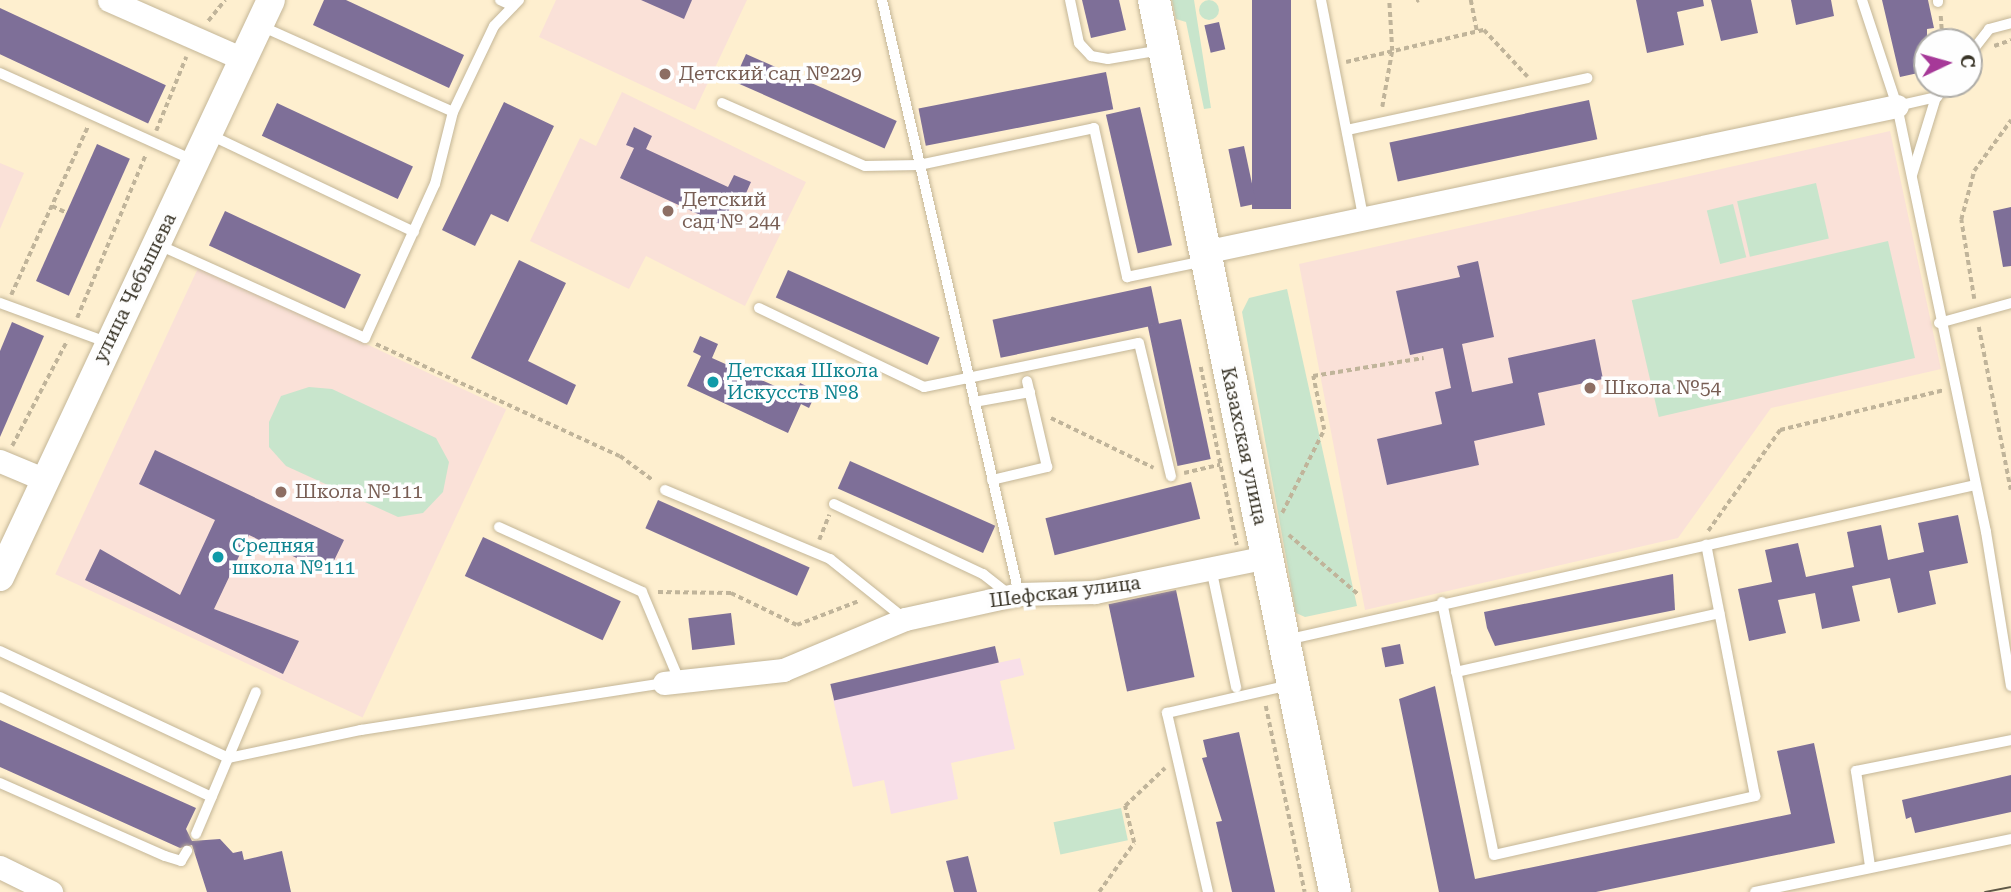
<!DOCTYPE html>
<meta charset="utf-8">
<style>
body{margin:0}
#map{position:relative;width:2011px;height:892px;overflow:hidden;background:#feefcf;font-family:"Roboto Serif",serif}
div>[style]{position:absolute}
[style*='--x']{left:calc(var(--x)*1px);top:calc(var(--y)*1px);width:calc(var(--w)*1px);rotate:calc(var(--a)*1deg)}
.industrial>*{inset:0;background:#f8dfe8}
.education>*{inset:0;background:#fae1d8;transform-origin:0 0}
.green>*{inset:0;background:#c8e5cc;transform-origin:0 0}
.round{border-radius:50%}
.building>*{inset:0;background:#7e6f98;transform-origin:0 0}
.path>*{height:3.5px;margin-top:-1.75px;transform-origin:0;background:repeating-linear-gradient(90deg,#c0b49a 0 5px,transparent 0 8.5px)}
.roads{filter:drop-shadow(0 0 2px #c4b697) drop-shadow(0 0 2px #c4b697)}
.service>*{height:10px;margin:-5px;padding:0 5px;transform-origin:5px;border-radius:5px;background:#fff}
.minor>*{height:23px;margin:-11.5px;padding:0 11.5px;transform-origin:11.5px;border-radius:11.5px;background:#fff}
.tertiary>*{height:28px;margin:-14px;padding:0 14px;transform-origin:14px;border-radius:14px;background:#fff}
.secondary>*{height:32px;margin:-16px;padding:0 16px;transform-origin:16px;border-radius:16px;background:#fff}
.tram>*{height:2px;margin:-1px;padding:0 1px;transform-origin:1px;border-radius:1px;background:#5f5847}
.dots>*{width:19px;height:19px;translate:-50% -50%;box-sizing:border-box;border:4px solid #fefefe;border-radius:50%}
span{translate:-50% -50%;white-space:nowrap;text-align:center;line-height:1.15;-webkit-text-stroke:7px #fefefe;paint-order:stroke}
.education-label{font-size:19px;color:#785e54}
.left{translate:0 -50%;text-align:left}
.street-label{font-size:19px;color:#383326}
.culture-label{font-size:19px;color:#0d838f}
.north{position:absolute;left:1913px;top:28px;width:70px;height:70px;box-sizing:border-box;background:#fefefe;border:2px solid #afada8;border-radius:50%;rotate:85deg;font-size:19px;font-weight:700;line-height:28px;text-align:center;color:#383326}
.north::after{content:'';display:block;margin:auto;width:24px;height:32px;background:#a63998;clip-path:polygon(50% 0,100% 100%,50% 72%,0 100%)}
</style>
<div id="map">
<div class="industrial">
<i style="clip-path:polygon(1020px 658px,1024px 675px,1000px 681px,1015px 749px,951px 763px,958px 799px,891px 814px,884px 780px,853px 787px,833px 699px)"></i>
</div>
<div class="education">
<i style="clip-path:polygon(556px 0,747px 0,695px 110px,539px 37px)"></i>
<i style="clip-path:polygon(622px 92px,806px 182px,745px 306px,646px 256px,629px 289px,530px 241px,580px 138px,596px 146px)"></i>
<i style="clip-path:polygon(1890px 131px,1941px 369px,1771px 408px,1678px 538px,1365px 610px,1299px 264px)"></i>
<i style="clip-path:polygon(0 163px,24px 173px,0 229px)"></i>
<i style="left:199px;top:266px;width:339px;height:340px;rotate:25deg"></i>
</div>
<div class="green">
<i style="clip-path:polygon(1172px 0,1194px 0,1211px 108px,1204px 109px,1186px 22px,1176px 19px)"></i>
<i class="round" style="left:1199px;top:0;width:20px;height:20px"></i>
<i style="left:1816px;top:183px;width:57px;height:81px;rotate:77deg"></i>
<i style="left:1733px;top:204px;width:55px;height:27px;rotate:76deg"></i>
<i style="left:1888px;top:241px;width:120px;height:263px;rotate:77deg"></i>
<i style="clip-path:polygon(1287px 289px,1357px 606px,1305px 617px,1296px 613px,1242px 312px,1249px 298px)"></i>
<i style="clip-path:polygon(309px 387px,332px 389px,436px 438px,449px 462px,443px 492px,423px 513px,398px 517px,286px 466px,269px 447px,269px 422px,281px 396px)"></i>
<i style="left:1121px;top:808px;width:33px;height:69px;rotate:78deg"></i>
</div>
<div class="building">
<i style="clip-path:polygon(324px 0,346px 0,464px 55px,449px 88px,313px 25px)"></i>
<i style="clip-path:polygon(641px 0,692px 0,684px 19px)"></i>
<i style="clip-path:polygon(1082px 0,1119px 0,1126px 30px,1091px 38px)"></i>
<i style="left:1252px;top:0;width:39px;height:209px"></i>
<i style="clip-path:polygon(1636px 0,1703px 0,1704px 6px,1677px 12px,1684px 45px,1647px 53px)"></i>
<i style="clip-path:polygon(1711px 0,1751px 0,1758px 33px,1721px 41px)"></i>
<i style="clip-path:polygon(1791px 0,1831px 0,1834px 16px,1796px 25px)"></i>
<i style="clip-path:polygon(1882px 0,1928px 0,1934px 28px,1927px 29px,1927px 71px,1900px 77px)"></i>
<i style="left:0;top:8px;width:183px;height:42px;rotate:25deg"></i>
<i style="left:1219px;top:22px;width:28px;height:15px;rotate:77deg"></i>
<i style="left:746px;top:54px;width:165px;height:30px;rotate:24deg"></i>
<i style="left:1106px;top:72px;width:38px;height:191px;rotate:79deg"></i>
<i style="left:1589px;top:100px;width:40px;height:204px;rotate:78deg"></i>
<i style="clip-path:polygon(504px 102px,554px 126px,508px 222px,491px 214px,475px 246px,442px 230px)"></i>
<i style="left:277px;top:103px;width:150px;height:36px;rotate:25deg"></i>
<i style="left:1140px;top:107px;width:142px;height:35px;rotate:77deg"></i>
<i style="clip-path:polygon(634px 127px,652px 136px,646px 149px,728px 187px,734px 175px,751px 182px,743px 200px,735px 197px,722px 225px,620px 178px,634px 148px,626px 145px)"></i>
<i style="left:97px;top:144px;width:36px;height:150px;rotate:24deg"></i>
<i style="left:1244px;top:146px;width:59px;height:16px;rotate:78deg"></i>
<i style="clip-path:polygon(2011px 207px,2011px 266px,2003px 267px,1993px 211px)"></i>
<i style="left:225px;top:211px;width:150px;height:38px;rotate:25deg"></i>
<i style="clip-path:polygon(519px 260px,566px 283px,528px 361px,576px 385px,567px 405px,471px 358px)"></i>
<i style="clip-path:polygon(1478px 261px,1494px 337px,1462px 344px,1472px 392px,1513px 383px,1508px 358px,1595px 339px,1603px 379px,1538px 393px,1545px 425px,1474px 441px,1479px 465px,1387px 485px,1377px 439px,1442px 424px,1435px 392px,1451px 388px,1443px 348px,1410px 355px,1396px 291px,1460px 277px,1457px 266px)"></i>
<i style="left:788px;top:270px;width:166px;height:30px;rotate:24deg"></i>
<i style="left:1151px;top:286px;width:39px;height:162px;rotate:78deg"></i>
<i style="left:1181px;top:319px;width:143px;height:34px;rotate:78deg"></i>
<i style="clip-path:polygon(12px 322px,44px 336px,0 437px,0 351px)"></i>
<i style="clip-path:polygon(700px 336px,718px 344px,712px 358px,795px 395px,800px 383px,817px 391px,809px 408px,801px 404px,788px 433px,687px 386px,701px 356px,693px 352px)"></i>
<i style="clip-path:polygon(155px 450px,344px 540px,328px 573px,249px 535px,214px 609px,299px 641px,283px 674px,85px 580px,100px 549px,180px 595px,215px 520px,139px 484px)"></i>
<i style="left:850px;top:461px;width:159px;height:30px;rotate:24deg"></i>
<i style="left:1191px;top:482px;width:38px;height:150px;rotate:76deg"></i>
<i style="left:658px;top:500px;width:166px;height:31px;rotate:24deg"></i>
<i style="clip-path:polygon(1958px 515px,1968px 563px,1929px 571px,1936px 604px,1898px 613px,1890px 578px,1852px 586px,1860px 621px,1822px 629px,1815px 593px,1778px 600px,1786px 633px,1749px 641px,1738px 589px,1772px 582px,1765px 550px,1798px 543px,1806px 577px,1854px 567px,1847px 532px,1881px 525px,1888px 560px,1924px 552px,1918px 523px)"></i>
<i style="left:483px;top:537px;width:152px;height:43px;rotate:25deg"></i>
<i style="clip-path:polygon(1673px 574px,1675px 610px,1495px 646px,1487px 628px,1484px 612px)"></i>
<i style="left:1176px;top:590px;width:89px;height:69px;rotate:78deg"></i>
<i style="left:731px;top:613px;width:32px;height:43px;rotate:83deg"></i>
<i style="left:1400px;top:644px;width:20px;height:19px;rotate:79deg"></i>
<i style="left:995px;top:646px;width:17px;height:169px;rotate:77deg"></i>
<i style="clip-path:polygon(1435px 686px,1475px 879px,1791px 814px,1777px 751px,1814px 743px,1835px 843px,1596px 892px,1439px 892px,1399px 699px)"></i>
<i style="clip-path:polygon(0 720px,196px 808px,186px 829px,192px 841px,220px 839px,233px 853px,242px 851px,244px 860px,282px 851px,291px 892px,207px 892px,192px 845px,180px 848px,0 767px)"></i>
<i style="clip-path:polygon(1239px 732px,1275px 892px,1232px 892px,1216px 822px,1222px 821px,1202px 758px,1207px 757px,1203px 740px)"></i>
<i style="clip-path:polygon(2011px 775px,2011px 812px,1915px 833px,1911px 817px,1906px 819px,1902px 800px)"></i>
<i style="clip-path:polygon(968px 856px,977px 892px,954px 892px,946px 861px)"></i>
</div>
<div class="path">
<i style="--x:1471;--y:0;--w:32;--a:79"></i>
<i style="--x:1416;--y:1;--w:3;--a:-18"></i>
<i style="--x:1941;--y:16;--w:26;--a:86"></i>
<i style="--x:208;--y:21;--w:27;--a:-51"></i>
<i style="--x:1994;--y:46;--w:18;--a:-19"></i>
<i style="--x:1346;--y:62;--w:142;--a:-13.1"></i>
<i style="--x:1484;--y:30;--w:64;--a:46.9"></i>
<i style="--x:1382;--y:107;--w:57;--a:-79.9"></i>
<i style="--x:1392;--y:51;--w:51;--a:-93.4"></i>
<i style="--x:156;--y:131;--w:80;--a:-67.9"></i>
<i style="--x:52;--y:206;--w:14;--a:25"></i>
<i style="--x:11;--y:295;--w:186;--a:-65.5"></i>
<i style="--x:1974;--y:299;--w:80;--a:-99.3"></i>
<i style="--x:1961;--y:220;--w:51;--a:-75.1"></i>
<i style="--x:1974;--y:171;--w:63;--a:-54"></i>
<i style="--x:77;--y:318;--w:178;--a:-67.2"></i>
<i style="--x:1979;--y:327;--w:166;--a:78.9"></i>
<i style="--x:376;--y:344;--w:268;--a:24.7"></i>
<i style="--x:620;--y:456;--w:42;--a:36.3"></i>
<i style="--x:1201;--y:367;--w:182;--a:78.6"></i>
<i style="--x:1051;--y:418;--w:114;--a:25.9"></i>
<i style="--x:12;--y:446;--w:119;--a:-62.4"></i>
<i style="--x:1184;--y:473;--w:37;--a:-13"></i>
<i style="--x:1282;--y:513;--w:93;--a:-63.2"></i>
<i style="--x:1324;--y:430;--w:55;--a:-101.5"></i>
<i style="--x:1313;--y:376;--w:112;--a:-9.2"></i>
<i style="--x:1708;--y:531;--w:124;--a:-54.5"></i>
<i style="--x:1780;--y:430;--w:169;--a:-13.7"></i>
<i style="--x:1289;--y:535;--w:92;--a:40.6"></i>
<i style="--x:819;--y:540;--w:27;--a:-68"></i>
<i style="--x:658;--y:592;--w:73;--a:0.8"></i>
<i style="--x:731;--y:593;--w:73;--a:25.9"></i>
<i style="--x:797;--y:625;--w:66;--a:-21.2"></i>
<i style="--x:1266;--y:706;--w:190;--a:78.2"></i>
<i style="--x:1099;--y:892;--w:60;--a:-54.5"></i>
<i style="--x:1134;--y:843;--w:38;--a:-104"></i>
<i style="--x:1125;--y:806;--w:55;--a:-43.5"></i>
</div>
<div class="roads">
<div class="service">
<i style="--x:500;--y:0;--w:14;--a:25"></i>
<i style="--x:882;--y:0;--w:610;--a:77.01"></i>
<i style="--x:1070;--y:0;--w:44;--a:78.2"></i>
<i style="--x:1079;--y:43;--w:18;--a:47"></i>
<i style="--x:1091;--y:56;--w:17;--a:10"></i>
<i style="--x:1108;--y:59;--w:55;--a:-9.5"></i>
<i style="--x:1321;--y:0;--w:221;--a:79"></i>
<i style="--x:1862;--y:0;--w:112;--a:71.7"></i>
<i style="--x:1897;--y:106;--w:435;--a:78.2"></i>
<i style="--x:1986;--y:532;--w:156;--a:80.8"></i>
<i style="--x:1938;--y:0;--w:2;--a:90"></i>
<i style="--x:261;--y:26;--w:210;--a:24.1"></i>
<i style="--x:1969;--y:55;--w:33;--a:-52"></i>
<i style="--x:1989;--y:29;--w:23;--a:-15"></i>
<i style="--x:0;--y:73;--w:214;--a:24.3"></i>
<i style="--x:722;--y:103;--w:156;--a:23.8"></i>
<i style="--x:865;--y:166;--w:54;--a:-1.1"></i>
<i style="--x:919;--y:165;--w:179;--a:-11.9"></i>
<i style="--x:1094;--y:128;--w:153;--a:77.5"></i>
<i style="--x:1127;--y:277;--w:79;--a:-11.7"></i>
<i style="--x:1897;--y:106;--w:41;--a:-12.7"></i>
<i style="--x:1937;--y:97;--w:16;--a:-52"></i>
<i style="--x:1347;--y:130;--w:246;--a:-12.2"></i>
<i style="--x:208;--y:134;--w:228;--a:25.4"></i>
<i style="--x:1912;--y:175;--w:95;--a:-72.9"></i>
<i style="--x:159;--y:245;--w:226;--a:24.3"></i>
<i style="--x:365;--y:338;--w:169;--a:-65.6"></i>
<i style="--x:435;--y:184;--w:74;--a:-76"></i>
<i style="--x:453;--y:112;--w:95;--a:-64.5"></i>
<i style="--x:494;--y:26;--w:36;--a:-46"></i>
<i style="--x:0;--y:303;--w:116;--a:20.2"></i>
<i style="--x:759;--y:308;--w:183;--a:25.6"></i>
<i style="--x:924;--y:387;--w:219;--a:-11.6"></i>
<i style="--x:1139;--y:343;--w:137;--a:76.5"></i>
<i style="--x:1939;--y:323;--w:75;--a:-15.5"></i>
<i style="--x:974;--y:402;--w:57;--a:-10.1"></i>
<i style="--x:992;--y:480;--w:57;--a:-13.3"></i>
<i style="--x:1047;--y:467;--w:88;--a:-103.1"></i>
<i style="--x:665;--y:490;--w:179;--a:22.7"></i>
<i style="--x:830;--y:559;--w:96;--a:38.7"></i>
<i style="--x:834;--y:504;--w:165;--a:25.2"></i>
<i style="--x:983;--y:574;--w:33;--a:38"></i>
<i style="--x:499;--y:527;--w:157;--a:24.4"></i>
<i style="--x:642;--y:592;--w:95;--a:67.2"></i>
<i style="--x:1211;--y:568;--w:122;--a:78.1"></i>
<i style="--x:1442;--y:602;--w:258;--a:78.4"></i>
<i style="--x:1494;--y:855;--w:268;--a:-12.7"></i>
<i style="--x:1755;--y:796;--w:256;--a:-101"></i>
<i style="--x:1286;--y:640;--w:706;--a:-12.68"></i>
<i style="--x:0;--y:651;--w:252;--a:25.1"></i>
<i style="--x:228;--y:758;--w:136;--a:-11.9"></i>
<i style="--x:361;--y:730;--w:307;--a:-8.8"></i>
<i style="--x:1456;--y:672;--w:270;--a:-12.6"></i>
<i style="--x:0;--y:697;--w:234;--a:25.3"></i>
<i style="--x:0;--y:783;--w:180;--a:23.9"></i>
<i style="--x:165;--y:856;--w:17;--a:17"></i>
<i style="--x:181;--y:861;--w:12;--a:-59"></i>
<i style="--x:196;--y:834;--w:154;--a:-67.1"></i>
<i style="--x:1870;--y:866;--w:96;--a:-98.4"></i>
<i style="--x:1856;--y:771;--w:158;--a:-11.3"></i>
<i style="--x:1208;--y:892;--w:184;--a:-102.9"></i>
<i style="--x:1167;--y:713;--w:126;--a:-12.8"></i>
<i style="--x:1755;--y:892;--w:261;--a:-11.7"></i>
</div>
<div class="minor">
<i style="--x:109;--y:0;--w:146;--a:23.8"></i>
<i style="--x:1204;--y:252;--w:708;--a:-11.9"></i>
<i style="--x:0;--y:461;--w:47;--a:22.7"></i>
<i style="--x:664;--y:683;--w:120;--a:-6.2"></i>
<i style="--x:783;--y:670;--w:132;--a:-22.7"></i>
<i style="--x:905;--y:619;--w:117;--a:-12.4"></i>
<i style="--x:1019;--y:594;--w:76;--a:-1.5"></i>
<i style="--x:1095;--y:592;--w:176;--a:-11.5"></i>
<i style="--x:0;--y:867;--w:57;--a:26.1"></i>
</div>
<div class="tertiary">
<i style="--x:0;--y:577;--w:637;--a:-64.84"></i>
</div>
<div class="secondary">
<i style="--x:1154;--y:0;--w:910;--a:78.53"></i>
</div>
</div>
<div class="tram">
<i style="--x:1985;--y:892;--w:26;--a:-11"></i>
</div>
<div class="dots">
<i style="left:665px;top:74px;background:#8d6e63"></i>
<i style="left:668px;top:211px;background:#8d6e63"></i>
<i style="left:713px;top:382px;background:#0f9aa8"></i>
<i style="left:1590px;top:388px;background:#8d6e63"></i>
<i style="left:281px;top:492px;background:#8d6e63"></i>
<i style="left:218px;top:557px;background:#0f9aa8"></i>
</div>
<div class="education-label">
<span class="left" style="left:679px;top:74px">Детский сад №229</span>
<span class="left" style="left:682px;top:211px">Детский<br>сад № 244</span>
<span class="left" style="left:1604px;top:388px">Школа №54</span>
<span class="left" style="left:295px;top:492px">Школа №111</span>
</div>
<div class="street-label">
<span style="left:135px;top:288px;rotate:-64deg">улица Чебышева</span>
<span style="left:1244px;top:446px;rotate:78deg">Казахская улица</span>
<span style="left:1065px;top:592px;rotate:-7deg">Шефская улица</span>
</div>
<div class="culture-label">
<span class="left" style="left:727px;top:382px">Детская Школа<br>Искусств №8</span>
<span class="left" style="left:232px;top:557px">Средняя<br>школа №111</span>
</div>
<div class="north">С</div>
</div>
